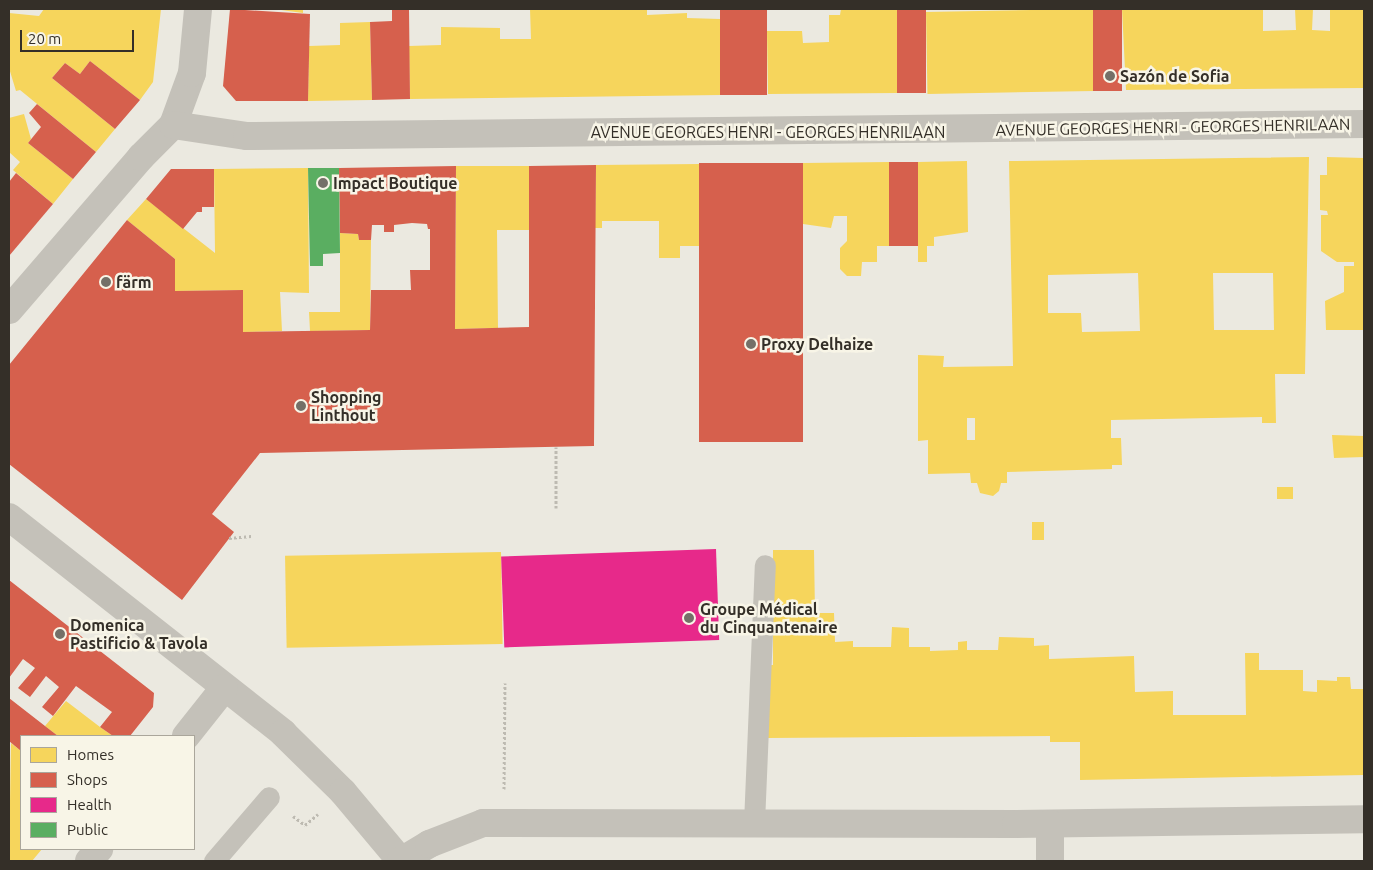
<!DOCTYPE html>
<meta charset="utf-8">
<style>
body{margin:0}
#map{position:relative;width:1373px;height:870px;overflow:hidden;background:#ebe9e0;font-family:Ubuntu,sans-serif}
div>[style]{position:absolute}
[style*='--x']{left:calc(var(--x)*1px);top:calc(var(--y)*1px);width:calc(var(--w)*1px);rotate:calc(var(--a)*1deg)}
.homes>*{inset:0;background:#f6d55c;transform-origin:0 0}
.shops>*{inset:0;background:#d6604d;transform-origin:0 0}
.health>*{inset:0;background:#e7298a;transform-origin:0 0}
.public>*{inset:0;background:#5aae61}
.path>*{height:3px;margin-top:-1.5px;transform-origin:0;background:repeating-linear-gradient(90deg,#bdbab1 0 2.5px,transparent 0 5px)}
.service>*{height:21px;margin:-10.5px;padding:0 10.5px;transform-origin:10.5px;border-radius:10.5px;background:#c4c1b9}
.minor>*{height:28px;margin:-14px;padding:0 14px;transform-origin:14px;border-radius:14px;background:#c4c1b9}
.tertiary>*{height:28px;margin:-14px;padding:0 14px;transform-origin:14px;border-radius:14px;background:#c4c1b9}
.dots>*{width:14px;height:14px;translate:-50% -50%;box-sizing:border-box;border:2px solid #f8f5e7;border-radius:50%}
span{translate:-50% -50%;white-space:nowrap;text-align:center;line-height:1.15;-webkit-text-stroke:5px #f8f5e7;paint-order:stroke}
.poi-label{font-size:16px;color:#342f28;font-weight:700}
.left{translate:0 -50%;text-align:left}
.street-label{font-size:16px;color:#342f28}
.frame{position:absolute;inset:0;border:10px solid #342f28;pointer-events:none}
.legend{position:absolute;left:20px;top:735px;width:175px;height:115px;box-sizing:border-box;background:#f8f5e7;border:1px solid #aaa69b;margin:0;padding:6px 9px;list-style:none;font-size:15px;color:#342f28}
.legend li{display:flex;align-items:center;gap:10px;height:25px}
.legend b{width:25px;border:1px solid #aaa69b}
.scale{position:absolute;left:20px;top:30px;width:114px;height:22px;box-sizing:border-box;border:2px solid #342f28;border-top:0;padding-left:6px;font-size:15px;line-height:18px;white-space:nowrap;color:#342f28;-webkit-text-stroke:4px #f8f5e7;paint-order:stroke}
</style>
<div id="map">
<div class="homes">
<i style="clip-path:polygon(44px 9px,161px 9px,153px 82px,140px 100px,90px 61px,80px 74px,65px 63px,52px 78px,115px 129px,96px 152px,20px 90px,16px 91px,9px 68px,9px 13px,39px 16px)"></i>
<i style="clip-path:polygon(274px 9px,303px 9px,303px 13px)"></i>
<i style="clip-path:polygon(530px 9px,647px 9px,647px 15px,687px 13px,687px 18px,720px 19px,721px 95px,410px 99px,409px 46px,441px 45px,441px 27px,500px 28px,500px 39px,531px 39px)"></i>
<i style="clip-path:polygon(841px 9px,897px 9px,898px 93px,768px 94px,767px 31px,802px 31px,803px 43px,829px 42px,829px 15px,840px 15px)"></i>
<i style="left:1093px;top:9px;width:82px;height:167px;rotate:89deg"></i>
<i style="clip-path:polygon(1122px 9px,1263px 9px,1263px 31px,1296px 30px,1295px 9px,1313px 9px,1312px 30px,1330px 31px,1330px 9px,1364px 9px,1364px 88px,1126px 90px)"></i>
<i style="clip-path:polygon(370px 22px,372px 100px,308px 101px,309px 46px,340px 45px,340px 23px)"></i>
<i style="clip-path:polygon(24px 114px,31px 139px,28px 143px,73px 179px,53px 204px,13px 170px,20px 162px,9px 152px,9px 118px)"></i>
<i style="clip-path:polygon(evenodd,1309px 157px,1305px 374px,1275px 374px,1276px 423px,1262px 423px,1262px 417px,1111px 420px,1111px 438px,1121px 438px,1122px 465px,1112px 465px,1112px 469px,1007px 472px,1007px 483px,1001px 483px,999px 491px,993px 496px,980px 493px,977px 483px,971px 483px,970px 473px,928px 474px,928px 440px,918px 441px,918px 355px,944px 356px,943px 367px,1013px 366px,1009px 161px,1309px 157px,1138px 273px,1140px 331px,1082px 332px,1081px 313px,1048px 313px,1048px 275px,1138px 273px,1309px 157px,1213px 273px,1273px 273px,1274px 330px,1214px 330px,1213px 273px,1309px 157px,967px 418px,975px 418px,975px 440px,967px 440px,967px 418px)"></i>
<i style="clip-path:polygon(1327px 157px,1364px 158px,1363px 330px,1326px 330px,1325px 301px,1344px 292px,1344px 266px,1354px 266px,1354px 262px,1337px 262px,1321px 251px,1321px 215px,1328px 215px,1327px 211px,1320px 210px,1320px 175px,1327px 175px)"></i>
<i style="clip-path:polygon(967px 161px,968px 232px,934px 237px,934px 246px,927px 246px,927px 262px,918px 262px,918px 162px)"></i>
<i style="clip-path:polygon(889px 162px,890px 246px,877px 246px,877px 262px,862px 262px,861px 276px,847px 276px,840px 269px,840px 248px,847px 241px,847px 216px,834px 216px,831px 228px,803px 224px,803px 163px)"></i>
<i style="clip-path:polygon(699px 164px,699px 246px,680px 246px,680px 258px,659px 258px,659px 221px,602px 221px,602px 228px,595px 228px,596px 165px)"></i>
<i style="clip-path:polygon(456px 166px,529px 166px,529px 230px,497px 230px,498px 328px,455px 329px)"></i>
<i style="clip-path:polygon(308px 168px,309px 293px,280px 292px,282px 331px,243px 332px,243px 290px,175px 291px,175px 259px,127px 220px,146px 199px,215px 253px,214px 169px)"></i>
<i style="clip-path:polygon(340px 233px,358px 234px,359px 240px,371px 240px,370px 330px,310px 331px,309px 312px,340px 312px)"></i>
<i style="clip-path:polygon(1332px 435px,1364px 436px,1364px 457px,1334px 458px)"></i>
<i style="left:1277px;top:487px;width:16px;height:12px"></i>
<i style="left:1032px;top:522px;width:12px;height:18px"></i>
<i style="clip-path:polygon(773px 550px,814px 550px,815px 613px,834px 613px,835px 642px,853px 641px,853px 647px,891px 647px,892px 627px,909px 628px,909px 647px,930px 647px,930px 651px,958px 650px,958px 642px,967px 641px,967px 650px,998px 650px,999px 637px,1034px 638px,1034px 646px,1049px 645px,1049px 659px,1134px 656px,1135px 692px,1173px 691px,1173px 715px,1246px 715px,1245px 653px,1259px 653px,1259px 670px,1303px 670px,1303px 691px,1317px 692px,1317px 680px,1337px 681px,1337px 677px,1350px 677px,1351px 689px,1364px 689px,1364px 775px,1080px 780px,1080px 742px,1050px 742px,1050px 736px,768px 738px,767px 665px,773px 665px)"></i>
<i style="left:501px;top:552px;width:92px;height:216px;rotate:89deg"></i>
<i style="clip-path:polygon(66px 701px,100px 727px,113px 736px,58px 736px,45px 726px)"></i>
<i style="clip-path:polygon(11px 743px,21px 751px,21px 849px,42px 849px,32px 861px,9px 861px)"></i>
</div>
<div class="shops">
<i style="clip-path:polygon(230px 9px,310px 14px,308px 101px,236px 101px,223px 86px)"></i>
<i style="clip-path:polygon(392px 9px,409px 9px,410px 99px,372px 100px,370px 22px,392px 21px)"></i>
<i style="left:720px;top:9px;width:47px;height:86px"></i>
<i style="left:897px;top:9px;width:29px;height:84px"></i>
<i style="left:1093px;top:9px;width:29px;height:82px"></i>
<i style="clip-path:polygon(90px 61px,140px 100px,115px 129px,52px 78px,65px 63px,80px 74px)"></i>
<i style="clip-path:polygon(37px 104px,96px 152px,73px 179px,28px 143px,41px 127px,29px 113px)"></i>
<i style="left:889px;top:162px;width:29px;height:84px"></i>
<i style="left:803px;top:163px;width:279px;height:104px;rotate:90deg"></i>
<i style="clip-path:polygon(596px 165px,594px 446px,260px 453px,212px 514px,234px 532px,182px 600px,9px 464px,9px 365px,127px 220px,175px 259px,175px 291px,243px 290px,243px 332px,370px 330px,371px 290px,411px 290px,410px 270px,430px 270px,430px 229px,428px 229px,427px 224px,412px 223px,394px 225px,394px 232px,384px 232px,384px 225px,372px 225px,371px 240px,359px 240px,358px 234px,340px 233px,339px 168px,456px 166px,455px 329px,529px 327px,529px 166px)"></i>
<i style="clip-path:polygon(171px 169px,214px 169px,214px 207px,202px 207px,202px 212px,197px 212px,183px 229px,146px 199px)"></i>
<i style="clip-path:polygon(16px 173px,53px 204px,9px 256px,9px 182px)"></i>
<i style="clip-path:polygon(9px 580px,154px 693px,153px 707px,130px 736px,113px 736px,100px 727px,112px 712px,76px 686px,53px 716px,42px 707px,59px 687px,46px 676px,30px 697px,18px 688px,35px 668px,23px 659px,9px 678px)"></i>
<i style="clip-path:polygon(9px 698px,45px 726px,58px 736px,21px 736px,21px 751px,9px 741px)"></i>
</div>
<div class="health">
<i style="left:716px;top:549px;width:91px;height:215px;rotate:88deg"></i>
</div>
<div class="public">
<i style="clip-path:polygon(308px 168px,339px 168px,340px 253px,323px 254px,323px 266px,310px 266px)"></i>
</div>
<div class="path">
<i style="--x:556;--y:508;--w:61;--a:-90"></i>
<i style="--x:229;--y:538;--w:25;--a:-5"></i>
<i style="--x:504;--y:789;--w:106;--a:-89.5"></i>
<i style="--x:293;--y:816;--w:15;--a:37"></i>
<i style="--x:305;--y:825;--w:17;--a:-40"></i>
</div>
<div class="service">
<i style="--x:754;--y:823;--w:258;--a:-87.6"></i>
<i style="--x:214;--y:861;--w:84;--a:-49.3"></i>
</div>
<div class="minor">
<i style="--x:173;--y:125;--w:55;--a:-69.9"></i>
<i style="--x:192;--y:73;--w:64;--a:-84.6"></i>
<i style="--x:9;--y:517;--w:349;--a:38.2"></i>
<i style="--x:283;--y:733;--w:84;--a:44.5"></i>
<i style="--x:343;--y:792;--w:90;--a:50"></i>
<i style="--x:186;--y:736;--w:61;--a:-51.6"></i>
<i style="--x:89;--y:861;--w:16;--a:-50"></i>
<i style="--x:401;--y:861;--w:33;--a:-31"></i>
<i style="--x:429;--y:844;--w:58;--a:-21.3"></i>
<i style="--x:483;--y:823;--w:533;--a:0.11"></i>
<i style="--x:1016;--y:824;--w:348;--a:-0.8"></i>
<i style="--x:1050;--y:861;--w:37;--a:-90"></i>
</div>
<div class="tertiary">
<i style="--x:9;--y:310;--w:202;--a:-49.2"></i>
<i style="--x:141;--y:157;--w:45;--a:-45"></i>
<i style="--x:173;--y:125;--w:75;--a:8.5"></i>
<i style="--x:247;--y:136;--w:1117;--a:-0.62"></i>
</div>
<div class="dots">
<i style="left:1110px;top:76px;background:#747068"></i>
<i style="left:323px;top:183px;background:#747068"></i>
<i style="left:106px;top:282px;background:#747068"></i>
<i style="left:751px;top:344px;background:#747068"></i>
<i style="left:301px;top:406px;background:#747068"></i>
<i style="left:689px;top:618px;background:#747068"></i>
<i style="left:60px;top:634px;background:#747068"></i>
</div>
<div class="poi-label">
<span class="left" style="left:1120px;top:76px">Sazón de Sofia</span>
<span class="left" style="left:333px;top:183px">Impact Boutique</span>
<span class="left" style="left:116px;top:282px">färm</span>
<span class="left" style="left:761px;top:344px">Proxy Delhaize</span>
<span class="left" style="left:311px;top:406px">Shopping<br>Linthout</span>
<span class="left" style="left:700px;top:618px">Groupe Médical<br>du Cinquantenaire</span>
<span class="left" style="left:70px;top:634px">Domenica<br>Pastificio &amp; Tavola</span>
</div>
<div class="street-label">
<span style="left:1173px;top:127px;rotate:-1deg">AVENUE GEORGES HENRI - GEORGES HENRILAAN</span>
<span style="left:768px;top:132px">AVENUE GEORGES HENRI - GEORGES HENRILAAN</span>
</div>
<div class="frame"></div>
<ul class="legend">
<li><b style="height:14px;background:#f6d55c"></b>Homes</li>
<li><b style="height:14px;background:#d6604d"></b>Shops</li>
<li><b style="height:14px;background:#e7298a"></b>Health</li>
<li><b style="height:14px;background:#5aae61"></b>Public</li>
</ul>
<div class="scale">20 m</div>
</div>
